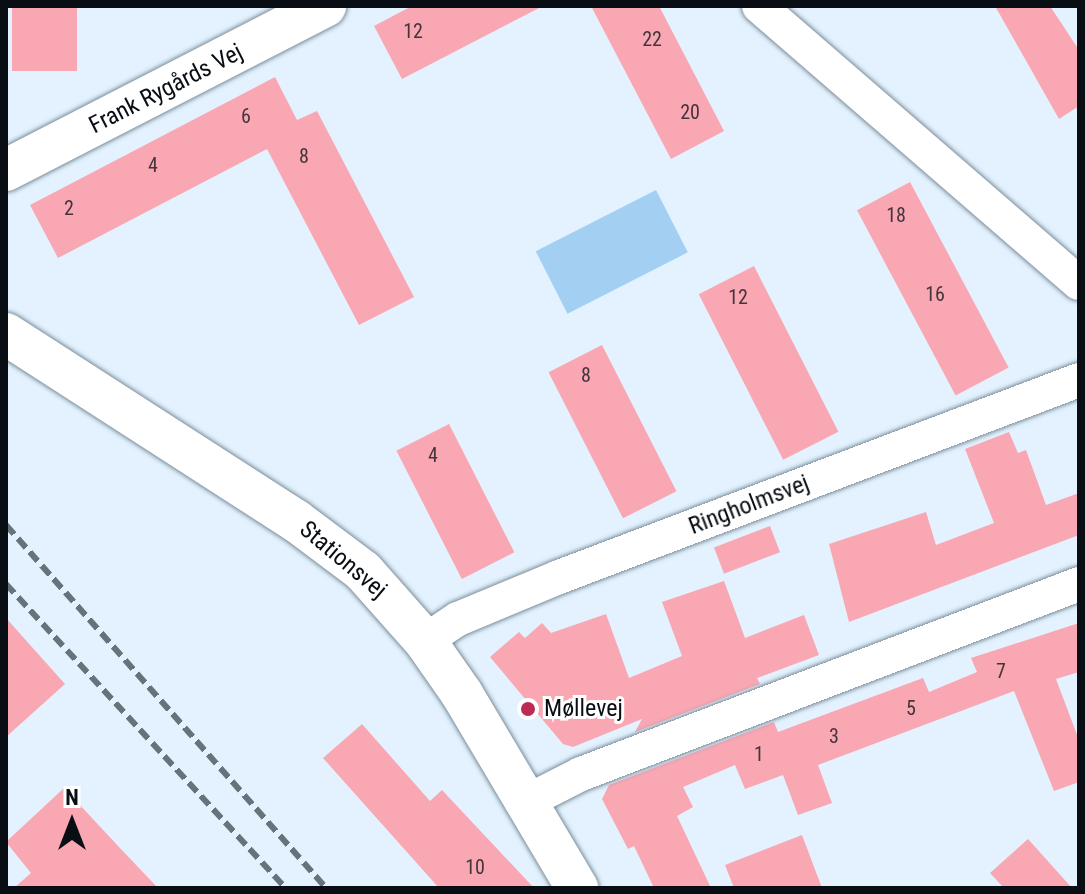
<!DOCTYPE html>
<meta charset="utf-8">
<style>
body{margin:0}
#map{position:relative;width:1085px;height:894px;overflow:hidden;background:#e3f2fe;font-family:"Roboto Condensed",sans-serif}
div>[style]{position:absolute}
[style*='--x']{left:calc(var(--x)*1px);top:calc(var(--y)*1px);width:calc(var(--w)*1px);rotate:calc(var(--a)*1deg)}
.green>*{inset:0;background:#a3cff3;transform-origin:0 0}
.building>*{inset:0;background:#f9a7b3;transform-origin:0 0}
.roads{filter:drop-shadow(0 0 2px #7c8d9b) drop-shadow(0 0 2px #7c8d9b)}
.minor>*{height:34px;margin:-17px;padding:0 17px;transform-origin:17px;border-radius:17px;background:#fff}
.tertiary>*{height:42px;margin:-21px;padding:0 21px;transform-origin:21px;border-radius:21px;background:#fff}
.rail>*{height:6px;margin-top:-3px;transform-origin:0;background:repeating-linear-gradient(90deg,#68727a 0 12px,transparent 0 18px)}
.dots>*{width:22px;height:22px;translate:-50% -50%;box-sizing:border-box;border:4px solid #fff;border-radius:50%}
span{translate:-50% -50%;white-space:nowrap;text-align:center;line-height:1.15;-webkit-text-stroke:6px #fff;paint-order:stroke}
.number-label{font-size:20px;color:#44343b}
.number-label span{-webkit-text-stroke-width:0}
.street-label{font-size:24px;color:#080e13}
.poi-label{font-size:24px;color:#080e13}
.left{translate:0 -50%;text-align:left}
.frame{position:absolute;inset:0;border:8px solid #080e13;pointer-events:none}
.north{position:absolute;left:32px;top:782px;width:80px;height:80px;-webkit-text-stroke:6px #fff;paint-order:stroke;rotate:0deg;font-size:22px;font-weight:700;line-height:32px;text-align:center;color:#080e13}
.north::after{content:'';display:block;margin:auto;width:28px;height:36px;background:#080e13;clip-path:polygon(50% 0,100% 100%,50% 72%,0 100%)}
</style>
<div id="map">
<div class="green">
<i style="left:656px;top:190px;width:70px;height:135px;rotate:63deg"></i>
</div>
<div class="building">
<i style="left:12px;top:6px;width:65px;height:65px"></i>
<i style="clip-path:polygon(412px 6px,543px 6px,402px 79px,374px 26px)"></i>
<i style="clip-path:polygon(591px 6px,659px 6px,724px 131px,671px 159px)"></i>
<i style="clip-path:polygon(995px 6px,1050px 6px,1079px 50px,1079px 106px,1059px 119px)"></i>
<i style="clip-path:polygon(275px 77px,297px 120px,317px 111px,414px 297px,359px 325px,267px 149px,58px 258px,30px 205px)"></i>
<i style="left:910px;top:182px;width:210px;height:60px;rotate:62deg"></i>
<i style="left:754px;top:266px;width:186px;height:62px;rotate:63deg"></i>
<i style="left:602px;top:345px;width:164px;height:60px;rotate:63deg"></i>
<i style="left:449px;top:424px;width:144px;height:59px;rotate:63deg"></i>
<i style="clip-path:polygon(1009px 432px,1018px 453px,1026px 450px,1046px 505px,1079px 493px,1079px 535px,849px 622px,829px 544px,926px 512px,936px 545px,994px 523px,965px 449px)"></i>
<i style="left:770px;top:526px;width:28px;height:60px;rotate:69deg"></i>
<i style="clip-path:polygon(724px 581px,745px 638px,804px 615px,819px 655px,757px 678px,760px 684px,635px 732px,642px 719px,573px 747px,563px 744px,490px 657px,519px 632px,525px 638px,542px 623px,551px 633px,606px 614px,629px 678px,682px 656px,662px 602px)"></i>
<i style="clip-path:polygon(6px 618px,65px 684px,6px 737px)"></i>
<i style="clip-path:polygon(1079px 623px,1079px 672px,1056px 679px,1079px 740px,1079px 782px,1054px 791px,1014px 691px,818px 765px,832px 803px,798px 815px,783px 775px,745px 789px,735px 765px,683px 787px,693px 807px,677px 816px,711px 888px,654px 888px,634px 846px,628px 849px,602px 799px,609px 785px,774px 722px,778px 732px,923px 678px,929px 692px,977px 672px,971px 658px)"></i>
<i style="clip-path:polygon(362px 724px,430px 801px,442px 790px,534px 888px,439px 888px,323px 758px)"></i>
<i style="clip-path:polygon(64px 788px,119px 847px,158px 888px,14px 888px,31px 873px,6px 842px)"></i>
<i style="clip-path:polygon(802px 835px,822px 888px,734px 888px,725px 865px)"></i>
<i style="clip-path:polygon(1028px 839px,1072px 888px,1004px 888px,990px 873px)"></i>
</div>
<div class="roads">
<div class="minor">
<i style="--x:759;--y:6;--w:423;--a:40.9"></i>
<i style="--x:425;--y:641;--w:40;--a:-34"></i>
<i style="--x:458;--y:619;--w:109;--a:-22.6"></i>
<i style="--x:559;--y:577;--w:556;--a:-20.75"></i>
<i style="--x:526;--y:802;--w:62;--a:-27"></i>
<i style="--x:581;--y:774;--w:533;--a:-20.88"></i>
</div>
<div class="tertiary">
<i style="--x:6;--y:170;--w:359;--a:-27.2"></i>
<i style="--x:6;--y:334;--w:344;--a:32.8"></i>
<i style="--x:295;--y:520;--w:85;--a:36.9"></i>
<i style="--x:363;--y:571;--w:94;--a:48.5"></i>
<i style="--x:425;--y:641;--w:65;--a:55.1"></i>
<i style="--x:462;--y:694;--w:226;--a:59.3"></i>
</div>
</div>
<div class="rail">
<i style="--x:6;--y:525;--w:484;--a:48.6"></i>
<i style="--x:6;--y:584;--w:413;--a:47.4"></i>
</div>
<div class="dots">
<i style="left:528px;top:709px;background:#bb2b53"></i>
</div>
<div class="number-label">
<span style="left:413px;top:31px">12</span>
<span style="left:652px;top:39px">22</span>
<span style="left:690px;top:112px">20</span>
<span style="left:246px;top:116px">6</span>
<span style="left:304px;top:156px">8</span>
<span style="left:153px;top:165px">4</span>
<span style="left:69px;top:208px">2</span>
<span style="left:896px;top:215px">18</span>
<span style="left:935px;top:294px">16</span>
<span style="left:738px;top:297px">12</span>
<span style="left:586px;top:375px">8</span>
<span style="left:433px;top:455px">4</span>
<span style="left:1001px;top:671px">7</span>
<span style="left:911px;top:708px">5</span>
<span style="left:834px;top:736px">3</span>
<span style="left:759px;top:754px">1</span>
<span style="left:475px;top:867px">10</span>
</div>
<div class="street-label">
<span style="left:166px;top:89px;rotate:-27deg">Frank Rygårds Vej</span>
<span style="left:749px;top:505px;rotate:-21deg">Ringholmsvej</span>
<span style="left:343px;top:560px;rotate:40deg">Stationsvej</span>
</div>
<div class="poi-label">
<span class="left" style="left:544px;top:709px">Møllevej</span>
</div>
<div class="frame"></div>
<div class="north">N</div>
</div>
